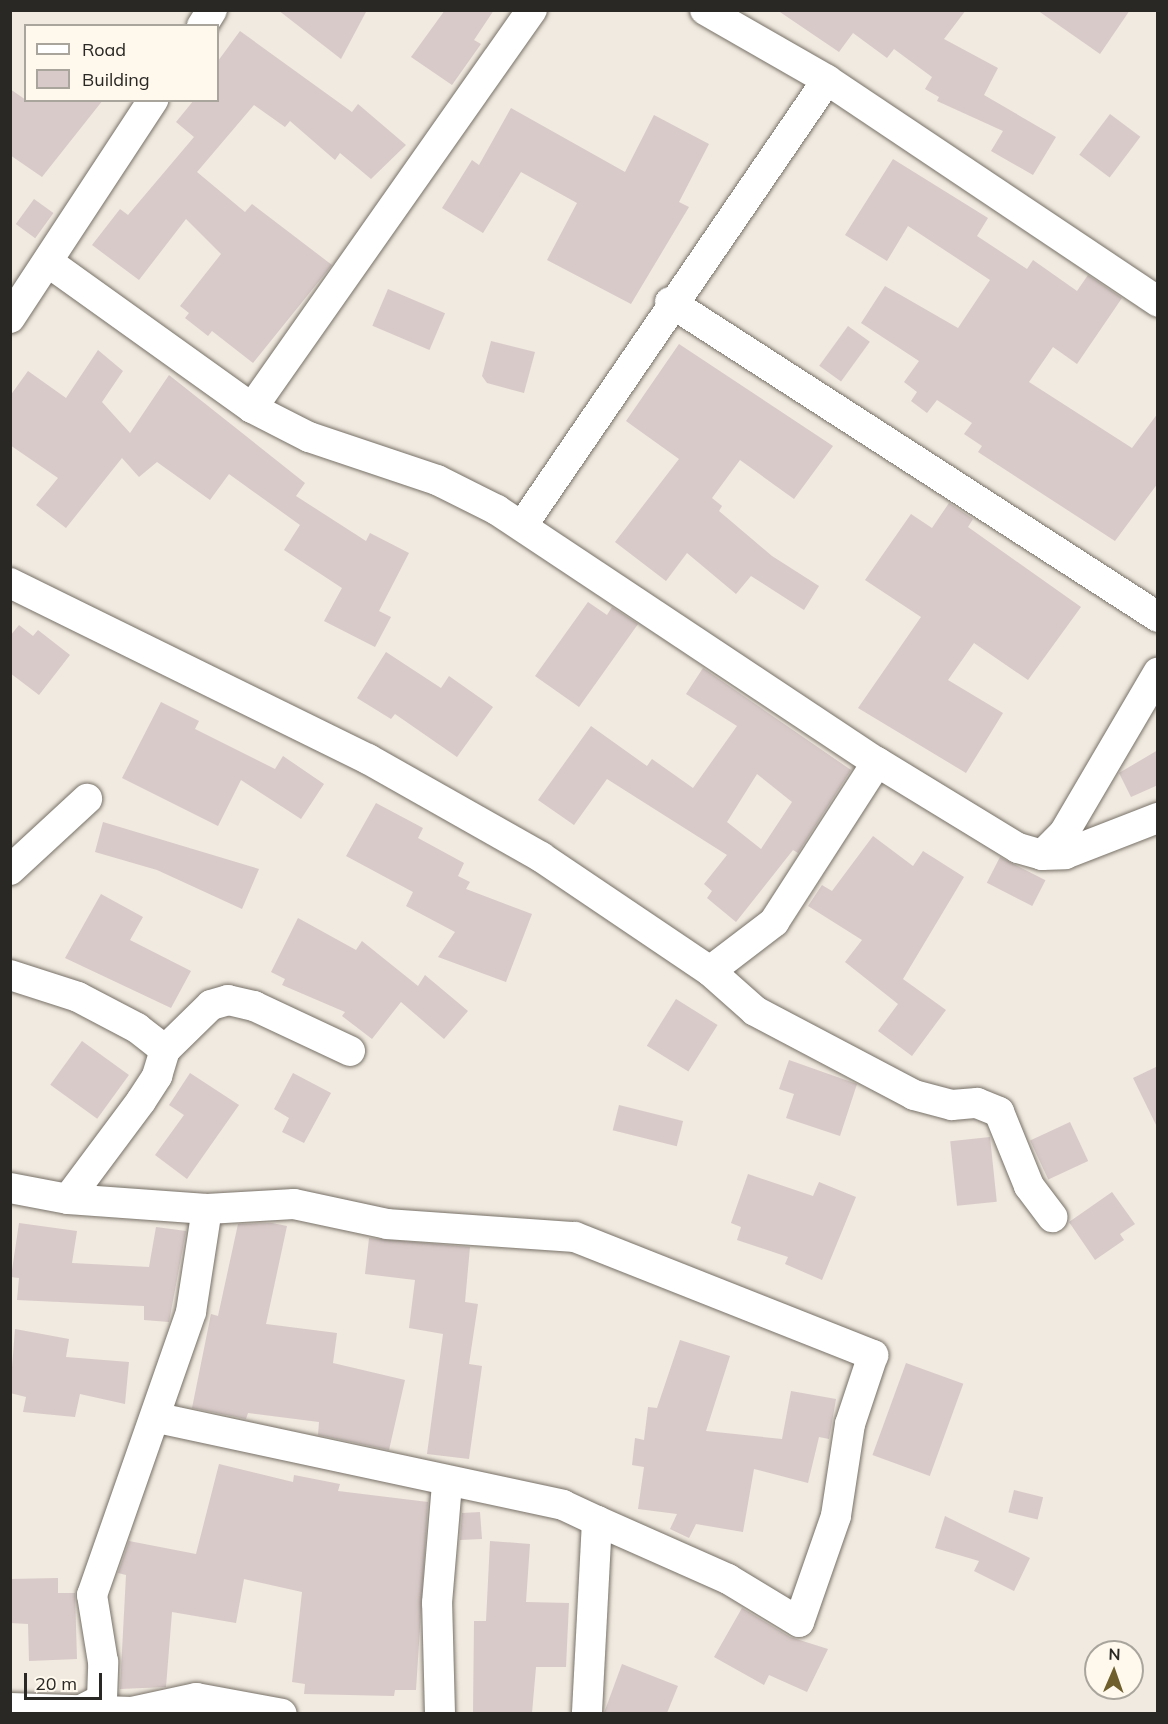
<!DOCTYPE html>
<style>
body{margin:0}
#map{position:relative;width:1168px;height:1724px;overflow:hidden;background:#f1eae0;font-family:Mulish,sans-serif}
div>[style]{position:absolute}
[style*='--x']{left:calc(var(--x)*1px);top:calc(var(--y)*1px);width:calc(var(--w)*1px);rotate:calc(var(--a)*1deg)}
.building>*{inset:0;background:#d8cac8;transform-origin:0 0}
.roads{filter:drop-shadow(0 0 2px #777168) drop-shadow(0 0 2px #777168)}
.minor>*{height:30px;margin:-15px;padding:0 15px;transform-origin:15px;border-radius:15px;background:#fff}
span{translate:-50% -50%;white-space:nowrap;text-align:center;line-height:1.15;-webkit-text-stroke:6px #fef8ed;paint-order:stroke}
.frame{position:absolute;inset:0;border:12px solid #2a2824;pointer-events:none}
.legend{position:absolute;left:24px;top:24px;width:195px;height:78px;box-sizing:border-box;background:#fef8ed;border:2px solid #a9a59d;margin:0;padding:8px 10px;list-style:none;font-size:18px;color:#2a2824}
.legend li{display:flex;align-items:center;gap:12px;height:30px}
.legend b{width:30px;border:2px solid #a9a59d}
.north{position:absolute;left:1084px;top:1640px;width:60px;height:60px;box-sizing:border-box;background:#fef8ed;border:2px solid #a9a59d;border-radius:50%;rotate:2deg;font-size:16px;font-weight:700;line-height:24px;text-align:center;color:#2a2824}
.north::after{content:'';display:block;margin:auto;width:21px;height:27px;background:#6e5f2d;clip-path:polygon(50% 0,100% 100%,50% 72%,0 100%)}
.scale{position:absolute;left:24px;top:1673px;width:78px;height:27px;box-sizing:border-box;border:3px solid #2a2824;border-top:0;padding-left:8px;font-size:18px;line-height:21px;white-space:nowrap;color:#2a2824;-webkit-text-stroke:4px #fef8ed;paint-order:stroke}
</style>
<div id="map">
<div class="building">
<i style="clip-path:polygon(278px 10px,367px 10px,341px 59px)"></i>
<i style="clip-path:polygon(445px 10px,494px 10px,474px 40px,481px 44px,452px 85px,411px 57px)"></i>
<i style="clip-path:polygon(777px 10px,966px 10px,944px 39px,998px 68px,984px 95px,1056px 137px,1033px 175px,991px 151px,1003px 131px,937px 101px,939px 97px,925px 89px,932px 77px,894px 49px,887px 58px,853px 33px,839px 52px)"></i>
<i style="clip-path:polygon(1037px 10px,1130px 10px,1100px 54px)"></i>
<i style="clip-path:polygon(240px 31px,352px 112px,358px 104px,406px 145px,371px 179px,340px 153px,335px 160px,290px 121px,285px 127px,254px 105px,197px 172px,245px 212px,252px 204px,332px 265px,253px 363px,212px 331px,208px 336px,185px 318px,189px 313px,180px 306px,221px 254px,186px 219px,139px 280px,92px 245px,120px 209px,128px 215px,194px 137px,176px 122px,194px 100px,218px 100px,218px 61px)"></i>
<i style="clip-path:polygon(10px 89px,26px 100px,103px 100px,42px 177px,10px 155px)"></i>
<i style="clip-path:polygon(511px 108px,625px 172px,654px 115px,709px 144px,679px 202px,689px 207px,631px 304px,547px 260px,577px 203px,521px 172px,483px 233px,442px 208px,472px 160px,479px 165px)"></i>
<i style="left:1110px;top:114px;width:38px;height:51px;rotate:37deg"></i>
<i style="clip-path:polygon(893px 159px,988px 218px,977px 236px,1027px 269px,1033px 260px,1077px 291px,1088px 275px,1122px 298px,1077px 364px,1053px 347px,1029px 382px,1132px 448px,1158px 413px,1158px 483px,1115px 541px,978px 452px,982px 446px,964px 434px,972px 423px,937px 400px,927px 413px,911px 401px,917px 392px,904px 382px,919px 361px,861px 323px,885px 286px,958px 328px,990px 280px,908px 226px,887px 261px,845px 235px)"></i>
<i style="left:34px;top:199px;width:24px;height:31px;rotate:36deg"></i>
<i style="left:388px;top:289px;width:62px;height:40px;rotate:23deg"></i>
<i style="left:848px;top:326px;width:27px;height:49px;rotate:36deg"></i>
<i style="clip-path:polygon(491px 341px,535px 352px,524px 393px,487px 383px,482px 376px)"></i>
<i style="clip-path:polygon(679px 344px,833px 446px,794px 499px,740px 460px,712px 498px,722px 506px,719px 511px,772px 556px,819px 586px,804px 610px,751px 576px,736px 594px,687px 553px,666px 581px,615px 542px,679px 459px,626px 421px)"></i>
<i style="clip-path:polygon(98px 350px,123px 371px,102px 402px,130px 433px,169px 375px,305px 483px,296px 496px,366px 541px,370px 533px,409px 553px,379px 611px,391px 617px,375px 647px,324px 621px,342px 588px,284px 550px,300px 525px,229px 474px,210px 500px,157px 462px,139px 477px,122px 458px,66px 528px,36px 505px,58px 478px,10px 445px,10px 396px,28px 371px,66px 398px)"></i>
<i style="clip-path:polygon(949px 503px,973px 519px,968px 527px,1081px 607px,1028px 680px,974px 643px,948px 680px,1003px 713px,966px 773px,858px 708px,921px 617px,865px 580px,911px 514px,932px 528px)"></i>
<i style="clip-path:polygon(588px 602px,607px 615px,612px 607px,638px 624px,579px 707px,535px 676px)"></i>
<i style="clip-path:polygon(19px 625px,33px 636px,38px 630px,70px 655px,39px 695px,10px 673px,10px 636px)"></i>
<i style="clip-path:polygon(386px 652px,441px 688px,449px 676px,493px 707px,457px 757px,395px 714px,391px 719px,357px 698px)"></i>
<i style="clip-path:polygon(evenodd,703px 668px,851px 770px,798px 853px,793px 850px,736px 922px,707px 898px,712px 891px,704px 884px,727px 855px,607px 779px,574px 825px,538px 800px,591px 726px,647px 766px,652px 759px,693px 788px,737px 726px,686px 694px,703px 668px,757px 774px,792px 802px,761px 849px,727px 822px,757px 774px)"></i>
<i style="clip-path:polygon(161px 702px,199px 721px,195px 729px,275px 769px,283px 756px,324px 784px,301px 819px,241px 780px,218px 826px,122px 778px)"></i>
<i style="clip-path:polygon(1158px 750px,1158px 785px,1131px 797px,1119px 773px)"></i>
<i style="clip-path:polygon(376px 803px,423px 828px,418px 838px,464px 863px,458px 876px,470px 882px,466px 889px,532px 914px,506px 982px,438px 957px,455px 932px,406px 906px,413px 892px,346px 856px)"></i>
<i style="clip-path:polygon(103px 822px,259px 869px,242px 909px,157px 870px,95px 852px)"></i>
<i style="clip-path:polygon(873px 836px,913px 866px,923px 851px,964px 877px,903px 979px,946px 1010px,912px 1056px,878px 1031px,898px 1004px,845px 962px,862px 940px,808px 906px,822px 885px,832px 891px)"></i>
<i style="left:1000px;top:857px;width:51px;height:29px;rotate:27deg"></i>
<i style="clip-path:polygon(101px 894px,143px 917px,130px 940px,191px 971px,171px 1008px,65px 958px)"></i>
<i style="clip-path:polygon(298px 918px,356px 950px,362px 941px,418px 986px,425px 975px,468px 1011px,444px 1039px,401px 1002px,372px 1039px,342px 1016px,345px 1012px,282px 985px,285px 979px,271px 972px)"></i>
<i style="left:676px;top:999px;width:49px;height:55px;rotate:32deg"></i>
<i style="left:82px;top:1041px;width:58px;height:54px;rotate:36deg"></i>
<i style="clip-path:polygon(789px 1060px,857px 1084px,840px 1136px,786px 1118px,794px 1094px,779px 1089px)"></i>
<i style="clip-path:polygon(1158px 1066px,1158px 1129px,1133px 1078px)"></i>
<i style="clip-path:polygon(190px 1073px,239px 1105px,187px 1179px,155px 1155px,184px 1115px,169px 1105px)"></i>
<i style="clip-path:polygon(293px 1073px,331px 1093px,304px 1143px,282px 1132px,289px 1118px,274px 1109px)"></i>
<i style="left:619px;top:1105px;width:66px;height:26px;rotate:14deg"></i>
<i style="left:1070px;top:1122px;width:43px;height:44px;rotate:65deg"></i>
<i style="left:990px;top:1137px;width:65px;height:40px;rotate:84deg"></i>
<i style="clip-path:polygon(748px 1174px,813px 1196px,819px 1182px,856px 1197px,822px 1280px,785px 1264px,788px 1257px,737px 1240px,741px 1227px,731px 1223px)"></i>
<i style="clip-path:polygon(1112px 1192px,1135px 1224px,1120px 1234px,1124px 1240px,1095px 1260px,1069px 1222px)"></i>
<i style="clip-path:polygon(19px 1223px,77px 1231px,72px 1263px,149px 1267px,156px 1227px,186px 1231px,169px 1322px,144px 1320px,144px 1306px,17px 1300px,19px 1278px,11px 1277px)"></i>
<i style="clip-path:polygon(272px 1223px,287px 1226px,266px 1324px,337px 1333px,333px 1363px,405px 1380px,389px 1450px,318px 1435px,319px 1422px,248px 1413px,246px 1419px,192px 1408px,211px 1314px,218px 1316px,238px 1224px)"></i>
<i style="clip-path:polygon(369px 1238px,470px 1247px,465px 1302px,478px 1304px,469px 1364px,482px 1366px,469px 1459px,427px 1454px,443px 1334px,409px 1328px,415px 1280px,365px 1274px)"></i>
<i style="clip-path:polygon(15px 1329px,69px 1339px,66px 1357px,129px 1362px,125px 1404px,80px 1394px,75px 1417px,23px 1412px,26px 1397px,10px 1393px)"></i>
<i style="clip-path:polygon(680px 1340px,730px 1356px,706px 1431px,782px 1439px,791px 1391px,836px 1399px,829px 1439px,819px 1437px,808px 1483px,754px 1469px,743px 1532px,696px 1524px,689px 1538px,670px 1529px,677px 1514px,638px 1509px,644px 1467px,632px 1465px,635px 1438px,644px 1440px,648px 1407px,657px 1408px)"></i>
<i style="left:906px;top:1363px;width:61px;height:98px;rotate:20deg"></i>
<i style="clip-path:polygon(219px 1464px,293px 1482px,294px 1475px,340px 1484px,338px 1491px,428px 1502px,416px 1690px,395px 1690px,394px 1696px,304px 1694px,305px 1684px,292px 1682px,302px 1592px,244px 1579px,236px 1623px,172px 1612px,166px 1687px,120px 1689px,126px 1575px,118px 1573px,129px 1541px,196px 1554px)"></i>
<i style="left:1014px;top:1490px;width:30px;height:23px;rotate:14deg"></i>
<i style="clip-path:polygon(480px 1512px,482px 1539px,460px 1540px,462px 1513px)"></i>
<i style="clip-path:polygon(945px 1516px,1030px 1558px,1014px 1591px,974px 1571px,979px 1561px,935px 1548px)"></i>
<i style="clip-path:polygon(490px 1541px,530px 1544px,526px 1602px,569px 1603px,566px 1667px,536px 1667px,532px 1713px,473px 1713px,474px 1621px,486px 1621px)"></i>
<i style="clip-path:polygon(58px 1578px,58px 1593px,75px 1593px,77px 1659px,29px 1661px,28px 1624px,10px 1623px,10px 1579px)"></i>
<i style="clip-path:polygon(742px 1608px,790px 1637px,828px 1649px,807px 1692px,769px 1675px,764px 1685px,714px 1657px)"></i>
<i style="clip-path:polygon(622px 1664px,678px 1686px,667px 1713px,604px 1713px)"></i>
</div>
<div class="roads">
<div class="minor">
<i style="--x:705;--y:10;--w:141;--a:29.8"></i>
<i style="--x:827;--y:80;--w:399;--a:33.8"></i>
<i style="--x:202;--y:26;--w:19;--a:-58"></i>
<i style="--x:48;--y:262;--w:251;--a:35.6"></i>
<i style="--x:252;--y:408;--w:64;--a:27"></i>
<i style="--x:309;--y:437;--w:135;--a:18.6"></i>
<i style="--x:437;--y:480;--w:67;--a:26.6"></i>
<i style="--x:497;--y:510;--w:456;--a:33.6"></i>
<i style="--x:877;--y:762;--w:165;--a:31.4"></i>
<i style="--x:1018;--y:848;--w:25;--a:16"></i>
<i style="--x:1042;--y:855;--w:23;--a:-2"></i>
<i style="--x:1065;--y:854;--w:100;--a:-21.2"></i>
<i style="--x:670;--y:302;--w:581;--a:32.84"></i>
<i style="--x:10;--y:318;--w:261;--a:-56.7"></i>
<i style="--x:252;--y:408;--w:487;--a:-54.9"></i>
<i style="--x:522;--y:526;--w:540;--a:-55.63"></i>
<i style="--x:10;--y:583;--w:399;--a:26.2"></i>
<i style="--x:368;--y:759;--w:199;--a:29.5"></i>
<i style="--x:541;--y:857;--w:204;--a:34"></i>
<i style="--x:710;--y:971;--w:60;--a:41.6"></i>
<i style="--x:755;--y:1011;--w:180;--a:27.8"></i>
<i style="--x:914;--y:1095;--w:39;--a:15"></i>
<i style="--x:952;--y:1105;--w:25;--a:-5"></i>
<i style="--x:977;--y:1103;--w:24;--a:22"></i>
<i style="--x:999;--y:1112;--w:80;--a:67.9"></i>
<i style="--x:1029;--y:1186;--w:39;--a:53"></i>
<i style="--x:1042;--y:855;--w:31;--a:-45"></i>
<i style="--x:1064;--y:833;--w:186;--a:-59.6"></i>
<i style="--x:10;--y:870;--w:105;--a:-42.7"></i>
<i style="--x:710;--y:971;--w:81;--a:-37.4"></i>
<i style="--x:774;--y:922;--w:190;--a:-57.2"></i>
<i style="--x:10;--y:975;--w:71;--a:17.9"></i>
<i style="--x:78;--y:997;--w:67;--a:27.7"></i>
<i style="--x:137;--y:1028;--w:36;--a:38"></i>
<i style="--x:10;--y:1188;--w:59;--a:10.7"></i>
<i style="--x:68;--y:1199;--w:139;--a:4.1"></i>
<i style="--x:207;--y:1209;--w:87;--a:-3.3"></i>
<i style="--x:294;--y:1204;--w:95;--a:12.1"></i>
<i style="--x:387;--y:1224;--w:188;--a:4"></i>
<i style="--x:575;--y:1237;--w:321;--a:21.6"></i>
<i style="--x:873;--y:1355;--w:73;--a:108.4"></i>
<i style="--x:850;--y:1424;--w:93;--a:98.7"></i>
<i style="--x:836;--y:1516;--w:112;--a:109.2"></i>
<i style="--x:799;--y:1622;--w:83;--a:-148.8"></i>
<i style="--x:728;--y:1579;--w:143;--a:-156.1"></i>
<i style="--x:68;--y:1199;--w:122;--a:-53.3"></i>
<i style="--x:141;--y:1101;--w:30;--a:-57"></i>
<i style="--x:157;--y:1076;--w:27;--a:-73"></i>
<i style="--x:165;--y:1050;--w:64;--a:-44.4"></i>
<i style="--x:211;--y:1005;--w:18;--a:-16"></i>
<i style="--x:228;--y:1000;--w:27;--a:13"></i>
<i style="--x:254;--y:1006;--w:106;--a:25.1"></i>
<i style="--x:158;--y:1418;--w:414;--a:12.1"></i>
<i style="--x:563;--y:1505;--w:38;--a:25"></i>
<i style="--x:597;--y:1521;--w:193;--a:93"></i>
<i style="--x:10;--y:1708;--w:122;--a:1.9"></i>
<i style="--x:132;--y:1712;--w:66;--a:-12.3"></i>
<i style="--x:196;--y:1698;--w:87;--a:10.5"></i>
<i style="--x:77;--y:1712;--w:28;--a:-27"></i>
<i style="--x:102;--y:1699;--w:37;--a:-88"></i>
<i style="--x:103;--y:1662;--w:68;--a:-99.3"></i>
<i style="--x:92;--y:1595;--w:300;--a:-70.7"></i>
<i style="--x:191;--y:1312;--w:104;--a:-81.2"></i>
<i style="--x:440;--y:1714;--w:111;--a:-91.5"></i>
<i style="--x:437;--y:1603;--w:120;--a:-85.2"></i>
</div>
</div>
<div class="frame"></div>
<ul class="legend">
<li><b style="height:8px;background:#fff"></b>Road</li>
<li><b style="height:16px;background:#d8cac8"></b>Building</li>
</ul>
<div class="north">N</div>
<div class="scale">20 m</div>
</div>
